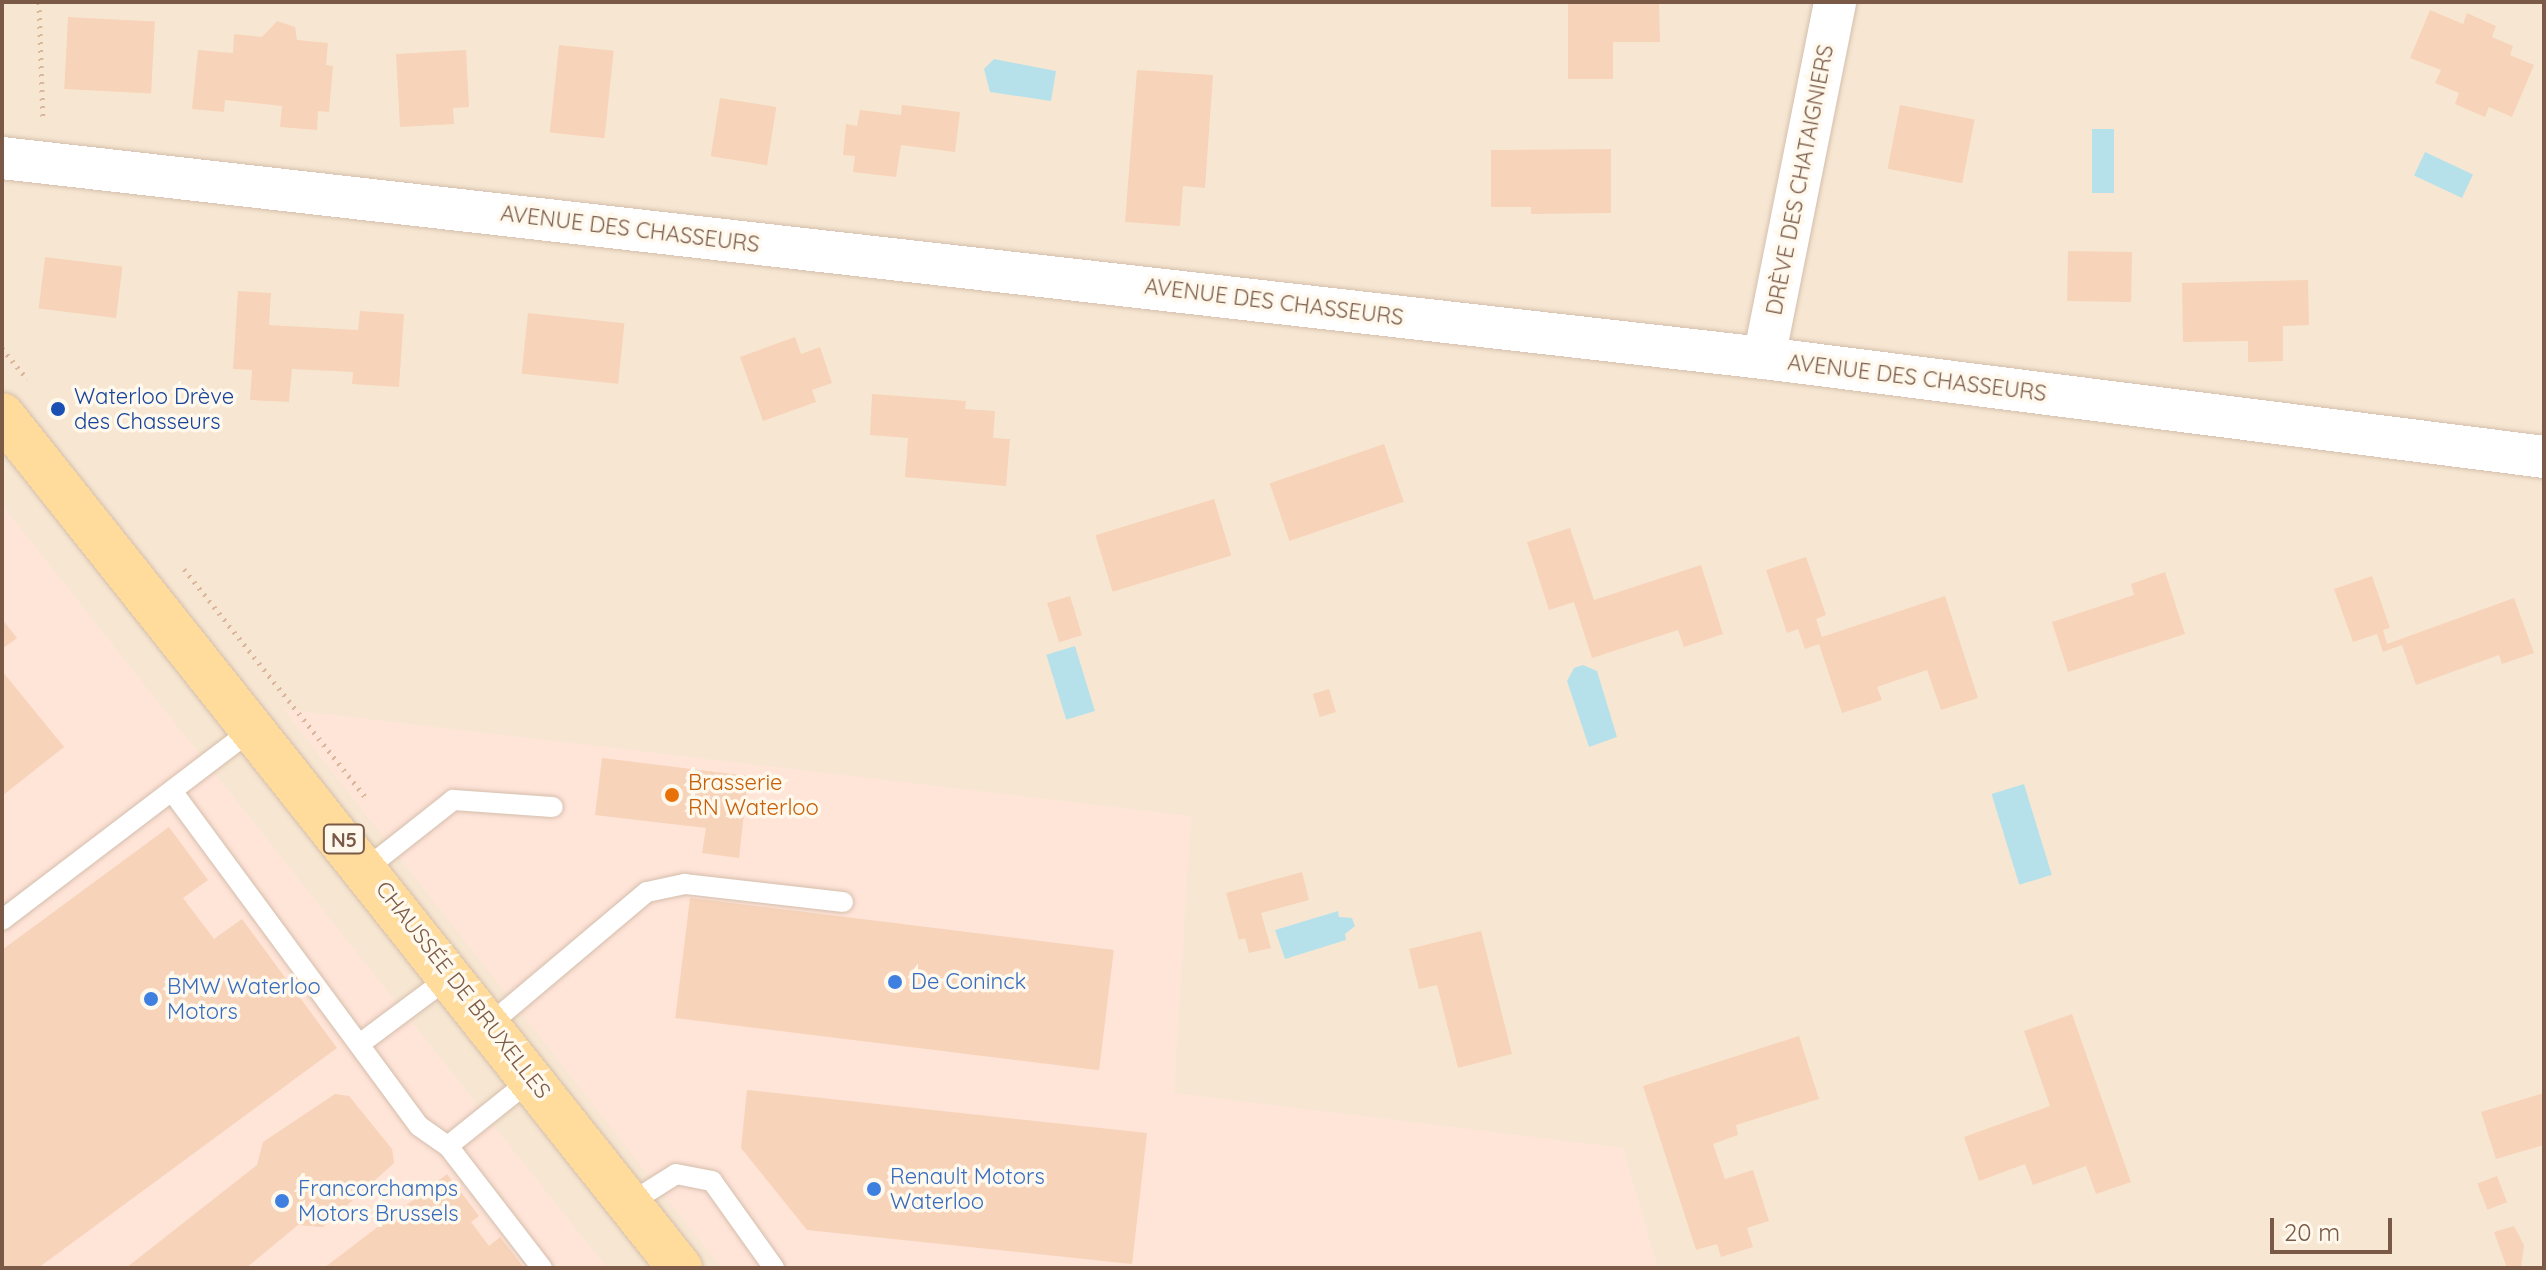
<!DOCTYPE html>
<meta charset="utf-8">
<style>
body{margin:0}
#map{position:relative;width:2546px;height:1270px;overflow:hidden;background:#fef5e4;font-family:Quicksand,sans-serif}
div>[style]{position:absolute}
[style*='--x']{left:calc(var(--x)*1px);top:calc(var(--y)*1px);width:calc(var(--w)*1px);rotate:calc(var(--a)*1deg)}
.residential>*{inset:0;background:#f7e7d2;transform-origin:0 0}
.commercial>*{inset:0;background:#ffe4d8}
.water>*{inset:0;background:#b7e1ea;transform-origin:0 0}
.building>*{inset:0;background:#f7d3b9;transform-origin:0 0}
.path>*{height:5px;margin-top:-2.5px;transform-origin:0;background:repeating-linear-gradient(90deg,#dcb69c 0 2px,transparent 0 8px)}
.roads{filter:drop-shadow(0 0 2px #d4beac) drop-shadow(0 0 2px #d4beac)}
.lane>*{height:20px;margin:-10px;padding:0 10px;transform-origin:10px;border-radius:10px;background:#fff}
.street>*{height:42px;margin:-21px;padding:0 21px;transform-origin:21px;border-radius:21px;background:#fff}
.primary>*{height:44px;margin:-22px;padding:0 22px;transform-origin:22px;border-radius:22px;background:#ffdc9b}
.dots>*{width:22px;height:22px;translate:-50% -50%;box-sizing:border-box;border:4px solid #fff8ed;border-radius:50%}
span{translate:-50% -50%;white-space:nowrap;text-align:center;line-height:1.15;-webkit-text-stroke:7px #fff8ed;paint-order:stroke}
.shield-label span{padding:2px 6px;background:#fff8ed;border:2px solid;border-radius:6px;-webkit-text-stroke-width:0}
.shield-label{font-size:20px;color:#7a5a47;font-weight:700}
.street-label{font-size:22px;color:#7a5a47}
.transit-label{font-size:22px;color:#164399}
.left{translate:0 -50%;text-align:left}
.food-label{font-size:22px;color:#c56008}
.shop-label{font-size:22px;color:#366cbe}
.frame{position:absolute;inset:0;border:4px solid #7a5a47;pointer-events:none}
.scale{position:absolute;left:2270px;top:1218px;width:122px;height:36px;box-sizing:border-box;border:4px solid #7a5a47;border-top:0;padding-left:10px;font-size:24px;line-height:28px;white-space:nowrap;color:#7a5a47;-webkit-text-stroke:6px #fff8ed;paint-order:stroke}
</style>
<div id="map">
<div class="residential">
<i style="left:2px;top:2px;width:2542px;height:1266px"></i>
</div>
<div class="commercial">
<i style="clip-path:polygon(2px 505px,607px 1268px,2px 1268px)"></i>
<i style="clip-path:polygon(283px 709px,1191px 816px,1174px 1093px,1623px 1148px,1658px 1268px,721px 1268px)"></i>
</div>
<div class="water">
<i style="clip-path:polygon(994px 59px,1056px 71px,1051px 101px,990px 92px,984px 69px)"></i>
<i style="left:2092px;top:129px;width:22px;height:64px"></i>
<i style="left:2425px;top:152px;width:53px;height:26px;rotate:25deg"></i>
<i style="left:1075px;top:646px;width:68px;height:30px;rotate:73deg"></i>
<i style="clip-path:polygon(1583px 665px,1597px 671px,1617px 737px,1589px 747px,1567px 681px,1574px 668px)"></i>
<i style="left:2024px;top:784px;width:95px;height:34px;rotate:73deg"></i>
<i style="clip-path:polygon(1338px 911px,1339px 917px,1352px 918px,1355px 926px,1345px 934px,1346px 940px,1285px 959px,1275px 930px)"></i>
</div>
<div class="building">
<i style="clip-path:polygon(1568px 2px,1659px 2px,1660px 42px,1613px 42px,1613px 79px,1568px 79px)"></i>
<i style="clip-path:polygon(2430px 10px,2463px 24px,2467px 13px,2496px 26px,2492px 37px,2513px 46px,2510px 55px,2534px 65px,2512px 117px,2489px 107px,2485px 117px,2455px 104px,2459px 93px,2435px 83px,2441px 70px,2410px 58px)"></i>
<i style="left:68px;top:17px;width:87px;height:72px;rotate:3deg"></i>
<i style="clip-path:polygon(277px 21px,295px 27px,297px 40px,328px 43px,326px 65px,333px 66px,329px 112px,318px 111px,317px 130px,280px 127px,282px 106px,225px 100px,224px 112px,192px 109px,198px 50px,233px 53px,234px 34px,262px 37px)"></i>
<i style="left:559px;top:45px;width:55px;height:88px;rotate:6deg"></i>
<i style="clip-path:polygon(466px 50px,469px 107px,453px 108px,454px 124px,400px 127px,396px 54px)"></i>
<i style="clip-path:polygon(1137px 70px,1213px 75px,1205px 188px,1183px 186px,1180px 226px,1125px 222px)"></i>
<i style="left:720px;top:98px;width:57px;height:59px;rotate:9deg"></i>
<i style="clip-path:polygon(902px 105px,960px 112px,955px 152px,901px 145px,896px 177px,853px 172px,855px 156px,843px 155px,846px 124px,857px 126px,860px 110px,901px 115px)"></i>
<i style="left:1900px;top:105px;width:76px;height:65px;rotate:11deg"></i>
<i style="clip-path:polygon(1611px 149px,1611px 213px,1531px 214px,1531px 207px,1491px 207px,1491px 150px)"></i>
<i style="left:2068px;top:251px;width:64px;height:50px;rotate:1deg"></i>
<i style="left:45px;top:257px;width:78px;height:52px;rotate:7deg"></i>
<i style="clip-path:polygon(2308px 280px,2309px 325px,2283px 326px,2283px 361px,2248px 362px,2248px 341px,2183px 342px,2182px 283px)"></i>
<i style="clip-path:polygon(238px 291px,271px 293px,269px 325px,358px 330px,360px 311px,404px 314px,399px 387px,352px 384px,353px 372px,292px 369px,289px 402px,250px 400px,252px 370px,233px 369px)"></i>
<i style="left:528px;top:313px;width:97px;height:61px;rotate:6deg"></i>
<i style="clip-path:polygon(795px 337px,801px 354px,820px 347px,832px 383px,812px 390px,816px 402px,763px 421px,740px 357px)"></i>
<i style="clip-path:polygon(872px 394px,966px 401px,965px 409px,995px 411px,993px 438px,1010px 439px,1006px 486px,905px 477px,908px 438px,870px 435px)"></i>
<i style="left:1384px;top:444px;width:61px;height:121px;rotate:71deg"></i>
<i style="left:1214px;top:499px;width:59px;height:124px;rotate:73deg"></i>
<i style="clip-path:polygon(1570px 528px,1594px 600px,1701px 565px,1723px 634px,1684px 647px,1678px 630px,1592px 658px,1574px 602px,1549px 610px,1527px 542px)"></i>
<i style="clip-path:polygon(1806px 557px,1826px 615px,1816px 619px,1822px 637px,1945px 596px,1978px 698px,1941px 710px,1927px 670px,1877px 687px,1882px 700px,1842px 713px,1819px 644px,1805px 649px,1798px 629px,1787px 633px,1766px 570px)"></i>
<i style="clip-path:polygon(2165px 572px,2185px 634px,2068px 672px,2052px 622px,2134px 595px,2131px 584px)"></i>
<i style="clip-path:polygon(2372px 576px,2390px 628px,2383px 630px,2387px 644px,2514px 598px,2534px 653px,2502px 664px,2499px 655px,2416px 685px,2402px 645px,2383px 652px,2377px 634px,2353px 642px,2334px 589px)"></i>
<i style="left:1070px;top:596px;width:41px;height:24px;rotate:73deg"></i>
<i style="clip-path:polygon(2px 619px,17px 638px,2px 649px)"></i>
<i style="clip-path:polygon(2px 671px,64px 747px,2px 796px)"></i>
<i style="left:1329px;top:689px;width:24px;height:17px;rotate:73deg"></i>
<i style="clip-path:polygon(602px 758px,748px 776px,739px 858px,702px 853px,706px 828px,595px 815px)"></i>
<i style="clip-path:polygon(169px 827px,208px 880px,183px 898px,214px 939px,242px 919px,337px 1048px,38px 1268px,2px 1268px,2px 950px)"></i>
<i style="clip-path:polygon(1302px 872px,1309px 900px,1261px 913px,1271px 948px,1249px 953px,1245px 938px,1239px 940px,1226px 893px)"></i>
<i style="left:690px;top:898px;width:427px;height:121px;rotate:7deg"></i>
<i style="clip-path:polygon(1481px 931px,1512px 1054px,1458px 1068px,1437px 985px,1419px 989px,1409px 949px)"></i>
<i style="clip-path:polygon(2072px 1014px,2131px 1182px,2096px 1194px,2086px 1166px,2033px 1185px,2025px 1164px,1979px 1181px,1964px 1137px,2050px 1106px,2024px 1031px)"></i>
<i style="clip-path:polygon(1799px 1036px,1819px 1099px,1736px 1125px,1738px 1135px,1713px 1144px,1725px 1179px,1753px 1170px,1769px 1221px,1747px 1228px,1753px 1247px,1721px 1257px,1717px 1244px,1696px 1250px,1643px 1086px)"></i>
<i style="clip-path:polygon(747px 1090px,1147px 1133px,1132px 1264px,807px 1230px,741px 1148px)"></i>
<i style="clip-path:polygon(2544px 1093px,2544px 1145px,2496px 1159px,2481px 1112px)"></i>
<i style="clip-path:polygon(335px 1094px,349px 1096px,392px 1149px,394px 1163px,323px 1227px,298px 1225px,246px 1268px,126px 1268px,257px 1165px,263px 1142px)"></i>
<i style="clip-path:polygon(447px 1174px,479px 1216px,471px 1222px,489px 1246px,500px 1237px,524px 1268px,324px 1268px)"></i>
<i style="left:2497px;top:1176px;width:28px;height:21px;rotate:69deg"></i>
<i style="clip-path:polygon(2514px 1226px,2524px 1245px,2521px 1268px,2507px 1268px,2494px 1232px)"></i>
</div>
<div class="path">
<i style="--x:39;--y:2;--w:119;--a:88.1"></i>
<i style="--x:2;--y:348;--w:40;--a:51"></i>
<i style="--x:184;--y:569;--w:294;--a:51.5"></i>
</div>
<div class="roads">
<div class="lane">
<i style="--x:172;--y:791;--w:416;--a:53.6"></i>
<i style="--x:419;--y:1126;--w:35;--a:35"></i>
<i style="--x:448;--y:1146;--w:109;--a:-38.7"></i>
<i style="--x:367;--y:868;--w:110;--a:-38.3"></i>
<i style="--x:453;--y:800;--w:100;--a:4"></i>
<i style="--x:2;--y:920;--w:318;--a:-37.3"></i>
<i style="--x:490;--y:1024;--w:205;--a:-40.1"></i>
<i style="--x:647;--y:892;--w:39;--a:-12"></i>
<i style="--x:685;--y:884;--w:159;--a:6.5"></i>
<i style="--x:361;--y:1043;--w:112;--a:-36.7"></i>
<i style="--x:448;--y:1146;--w:154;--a:52.4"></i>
<i style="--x:630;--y:1203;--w:54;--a:-32.2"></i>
<i style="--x:676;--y:1174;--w:37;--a:11"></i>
<i style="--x:712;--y:1181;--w:107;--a:54.5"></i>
</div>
<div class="street">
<i style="--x:2;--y:158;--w:1773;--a:6.48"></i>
<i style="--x:1764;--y:358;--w:786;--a:7.23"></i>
<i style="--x:1764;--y:358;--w:363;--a:-78.7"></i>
</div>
<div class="primary">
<i style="--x:2;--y:415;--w:1090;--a:51.52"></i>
</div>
</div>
<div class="dots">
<i style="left:58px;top:409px;background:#1a4fb4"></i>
<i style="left:672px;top:795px;background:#e8710a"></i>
<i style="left:895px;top:982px;background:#3f7fe0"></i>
<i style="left:151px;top:999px;background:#3f7fe0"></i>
<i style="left:874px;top:1189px;background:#3f7fe0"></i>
<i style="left:282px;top:1201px;background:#3f7fe0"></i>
</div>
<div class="shield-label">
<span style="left:344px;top:839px">N5</span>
</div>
<div class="street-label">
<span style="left:1800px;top:180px;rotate:-79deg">DRÈVE DES CHATAIGNIERS</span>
<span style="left:630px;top:229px;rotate:7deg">AVENUE DES CHASSEURS</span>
<span style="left:1274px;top:302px;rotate:7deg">AVENUE DES CHASSEURS</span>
<span style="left:1917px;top:378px;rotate:7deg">AVENUE DES CHASSEURS</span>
<span style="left:463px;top:990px;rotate:52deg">CHAUSSÉE DE BRUXELLES</span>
</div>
<div class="transit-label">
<span class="left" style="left:74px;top:409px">Waterloo Drève<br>des Chasseurs</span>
</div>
<div class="food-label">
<span class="left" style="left:688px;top:795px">Brasserie<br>RN Waterloo</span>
</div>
<div class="shop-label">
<span class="left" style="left:911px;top:982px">De Coninck</span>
<span class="left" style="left:167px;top:999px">BMW Waterloo<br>Motors</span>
<span class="left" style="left:890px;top:1189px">Renault Motors<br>Waterloo</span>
<span class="left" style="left:298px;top:1201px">Francorchamps<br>Motors Brussels</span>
</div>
<div class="frame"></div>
<div class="scale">20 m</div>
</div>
